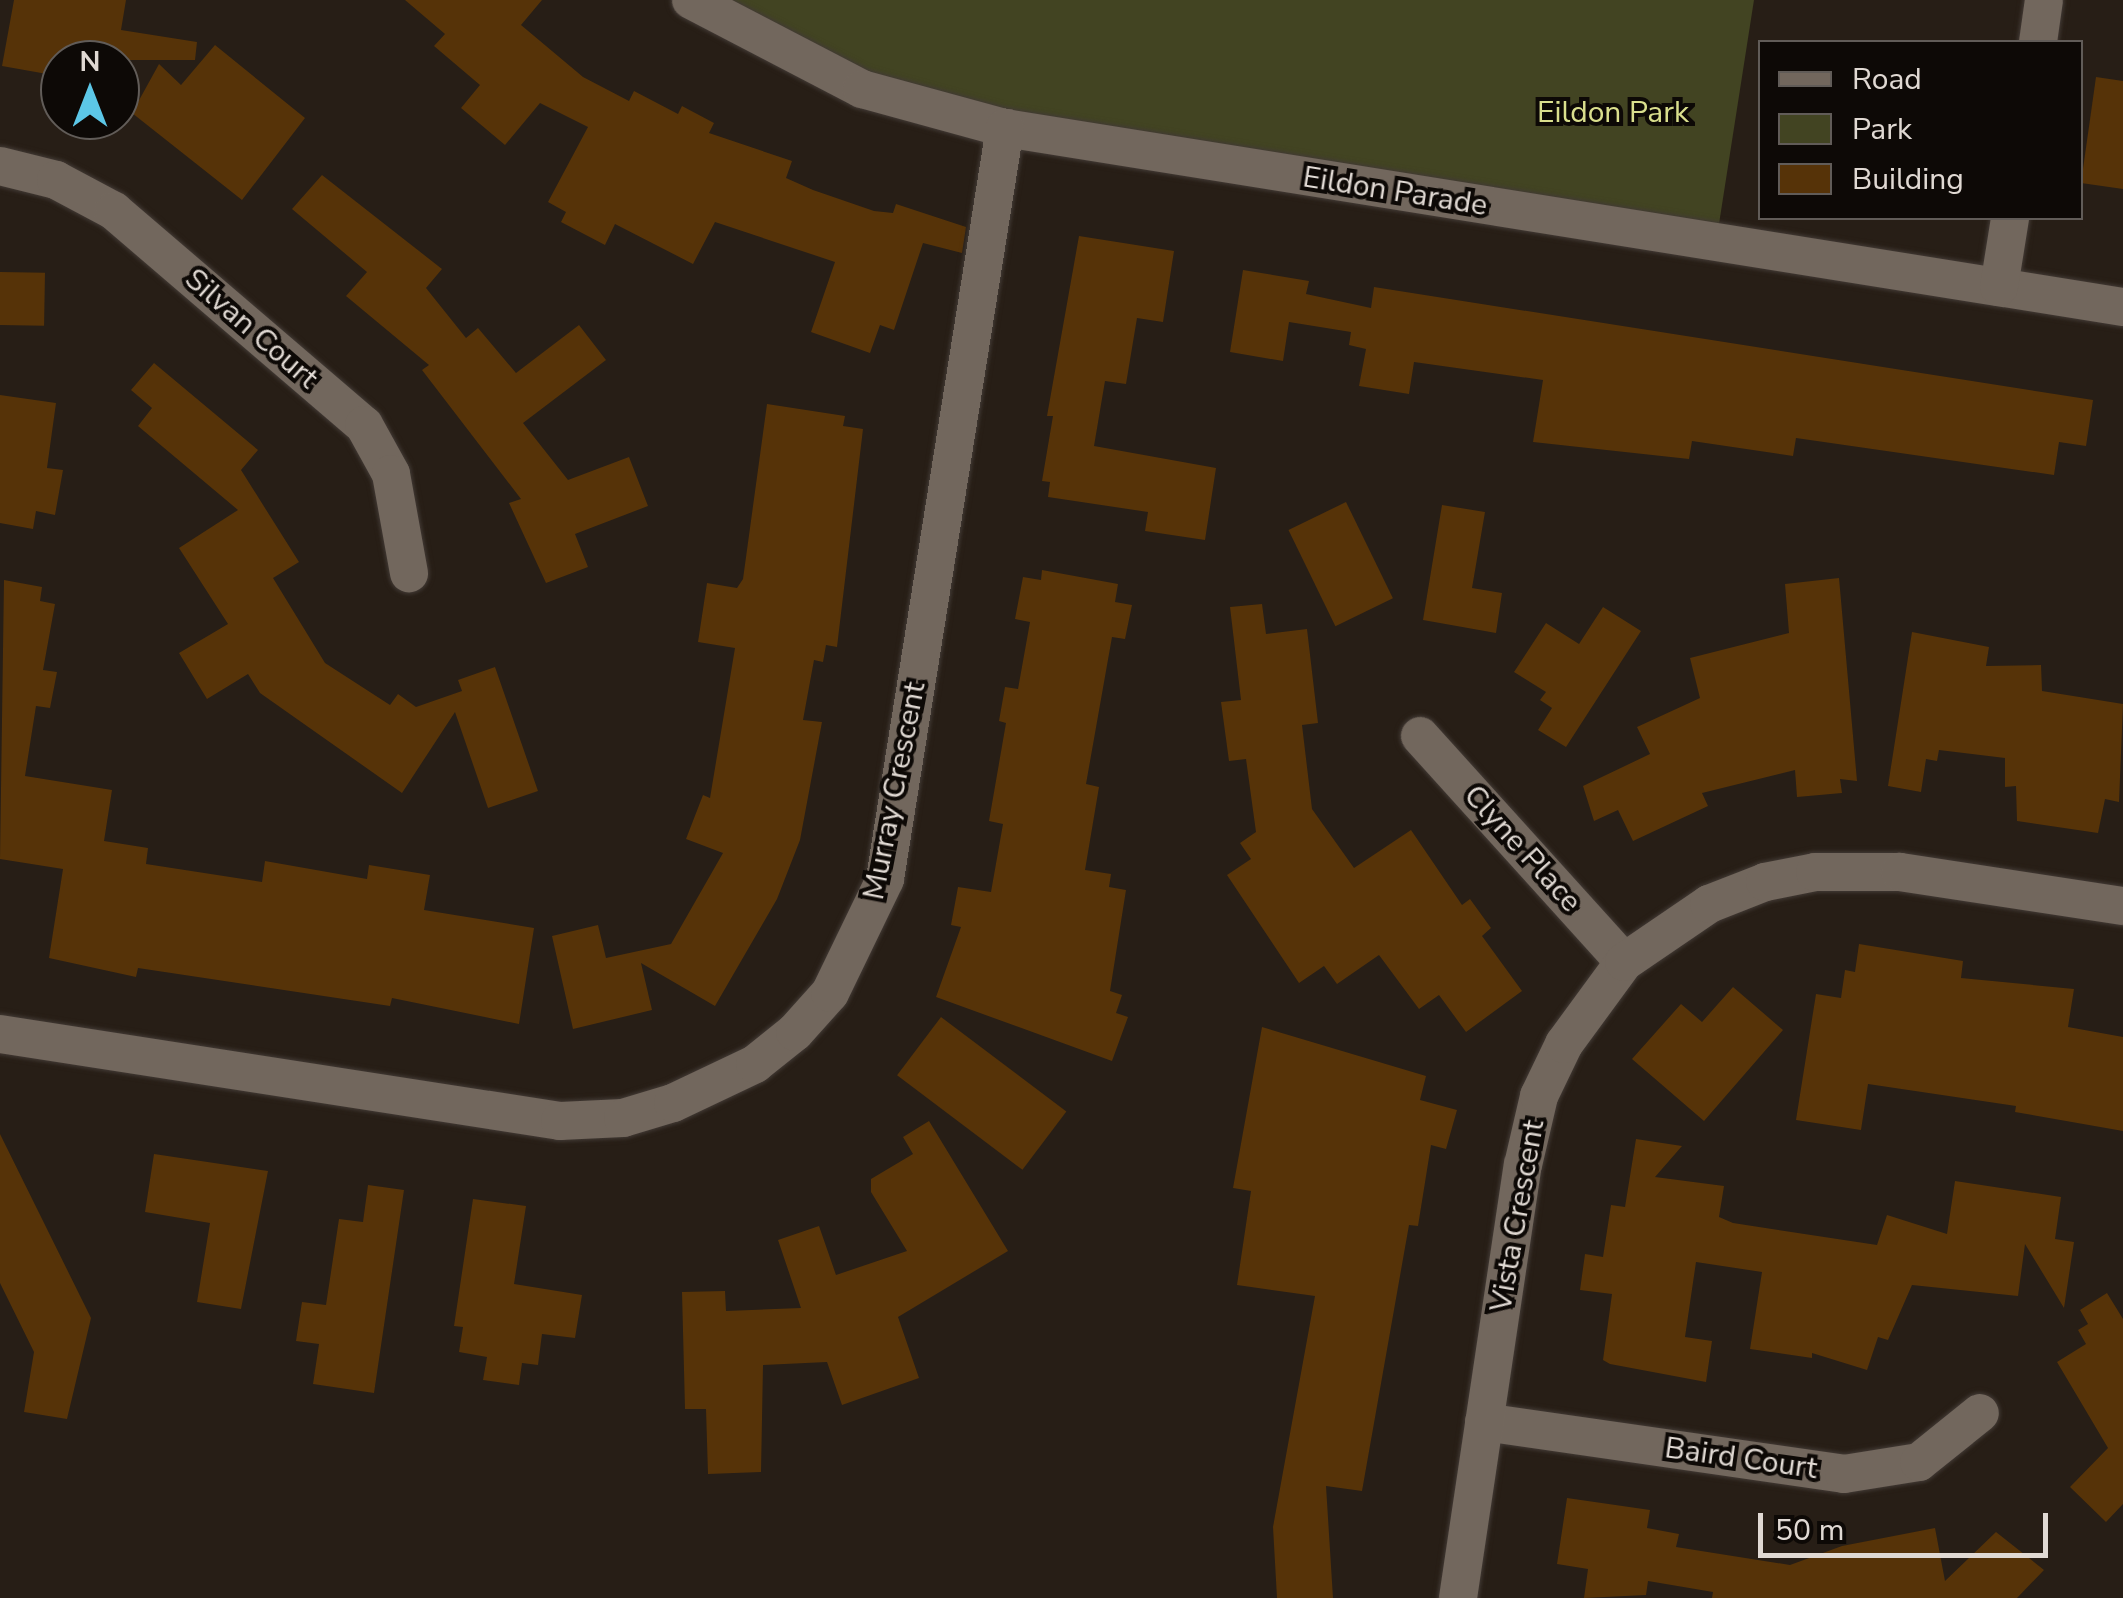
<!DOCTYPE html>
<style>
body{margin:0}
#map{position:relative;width:2123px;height:1598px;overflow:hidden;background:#271e16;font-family:"Nunito Sans",sans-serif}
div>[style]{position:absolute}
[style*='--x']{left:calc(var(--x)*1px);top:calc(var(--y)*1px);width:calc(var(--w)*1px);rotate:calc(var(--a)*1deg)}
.green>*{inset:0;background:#424422}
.building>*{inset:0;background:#563308;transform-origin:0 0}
.roads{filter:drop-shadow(0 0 2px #423a35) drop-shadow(0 0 2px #423a35)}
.minor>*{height:38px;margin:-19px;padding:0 19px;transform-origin:19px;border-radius:19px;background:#72675d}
span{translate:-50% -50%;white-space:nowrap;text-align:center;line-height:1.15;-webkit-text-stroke:8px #0d0906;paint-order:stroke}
.park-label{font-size:30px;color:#dadf8d}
.street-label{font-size:30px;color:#e0d9d3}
.legend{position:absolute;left:1758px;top:40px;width:325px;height:180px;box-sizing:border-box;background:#0d0906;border:2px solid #615c58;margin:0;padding:12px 18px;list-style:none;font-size:30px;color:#e0d9d3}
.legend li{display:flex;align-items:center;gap:20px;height:50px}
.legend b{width:50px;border:2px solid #615c58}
.north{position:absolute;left:40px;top:40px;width:100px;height:100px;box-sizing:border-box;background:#0d0906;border:2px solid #615c58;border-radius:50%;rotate:0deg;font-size:28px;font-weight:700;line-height:40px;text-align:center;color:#e0d9d3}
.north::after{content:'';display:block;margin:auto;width:35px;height:45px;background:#5cc7e7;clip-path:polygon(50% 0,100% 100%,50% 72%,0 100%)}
.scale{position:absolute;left:1758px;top:1513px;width:290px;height:45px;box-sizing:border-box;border:5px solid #e0d9d3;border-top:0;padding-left:12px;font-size:30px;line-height:35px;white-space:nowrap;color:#e0d9d3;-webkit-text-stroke:8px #0d0906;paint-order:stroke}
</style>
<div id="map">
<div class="green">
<i style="clip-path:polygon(691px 0,1754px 0,1716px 243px,1005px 128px)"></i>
</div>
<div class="building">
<i style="clip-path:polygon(14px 0,126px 0,121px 30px,197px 42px,195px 60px,50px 60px,47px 74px,2px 66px)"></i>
<i style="clip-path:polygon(405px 0,542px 0,521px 25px,583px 77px,629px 101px,634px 91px,678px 114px,682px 106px,714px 123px,709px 133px,792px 161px,786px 178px,813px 190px,874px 211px,893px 213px,896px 204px,966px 227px,962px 253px,923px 243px,894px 330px,880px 325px,870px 353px,811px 332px,835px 262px,715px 222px,693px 264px,615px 224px,605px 245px,561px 222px,566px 212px,548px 202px,588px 127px,540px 103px,505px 145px,461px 108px,480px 85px,434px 46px,445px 34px)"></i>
<i style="clip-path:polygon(215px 45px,305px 118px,242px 200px,132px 113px,159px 64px,181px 85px)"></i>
<i style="clip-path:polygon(2096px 77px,2123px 81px,2123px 189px,2081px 183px)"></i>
<i style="clip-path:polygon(322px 175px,442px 269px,426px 288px,466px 338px,478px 328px,516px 373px,579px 325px,606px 360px,523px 423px,568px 480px,629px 457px,648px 506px,575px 534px,588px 567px,546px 583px,509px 503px,521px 499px,422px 370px,429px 365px,346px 296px,367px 272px,292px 209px)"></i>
<i style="clip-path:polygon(1079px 236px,1174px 251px,1163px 322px,1137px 318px,1126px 384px,1105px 381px,1094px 446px,1216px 468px,1205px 540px,1145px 531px,1148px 512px,1048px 497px,1050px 482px,1042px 481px,1053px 416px,1047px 416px)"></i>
<i style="clip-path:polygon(1243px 270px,1309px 281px,1306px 294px,1371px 308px,1374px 287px,2093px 400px,2086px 446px,2059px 442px,2054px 475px,1796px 438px,1793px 456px,1692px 441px,1689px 459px,1533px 442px,1543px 380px,1414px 362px,1409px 394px,1359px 386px,1366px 349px,1349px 345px,1351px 332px,1289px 322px,1283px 361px,1230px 352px)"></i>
<i style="left:0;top:272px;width:45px;height:53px;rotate:1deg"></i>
<i style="clip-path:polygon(154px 363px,258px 450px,241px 470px,299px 562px,273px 578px,325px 663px,390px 705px,398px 694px,416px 707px,462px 691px,458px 680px,495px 667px,538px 791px,488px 808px,455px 712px,402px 793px,260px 693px,248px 674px,207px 699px,179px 653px,228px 624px,179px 548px,238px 510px,138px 426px,152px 408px,131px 390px)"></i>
<i style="clip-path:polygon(0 395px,56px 403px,47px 468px,63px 470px,55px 515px,36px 511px,33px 529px,0 523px)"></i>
<i style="clip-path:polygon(767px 404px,845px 416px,843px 426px,863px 429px,837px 647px,826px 645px,823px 662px,814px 660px,803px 720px,822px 722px,800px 840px,777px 899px,715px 1006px,641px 963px,652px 1010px,573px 1029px,552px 936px,598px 925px,606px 958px,671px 944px,723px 853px,686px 839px,703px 795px,710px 798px,735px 648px,698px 642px,707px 583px,737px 588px,743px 579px)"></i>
<i style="left:1346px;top:502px;width:107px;height:64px;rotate:64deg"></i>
<i style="clip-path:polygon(1442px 505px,1485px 512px,1472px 588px,1502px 593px,1496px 633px,1423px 620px)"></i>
<i style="clip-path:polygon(1042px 570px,1118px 584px,1115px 602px,1132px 605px,1125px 639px,1112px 637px,1086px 784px,1099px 787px,1085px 870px,1111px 874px,1109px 887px,1126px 890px,1110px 991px,1122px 995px,1116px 1013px,1128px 1017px,1112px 1061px,936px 997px,961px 927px,951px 925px,958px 887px,991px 892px,1003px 824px,989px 821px,1006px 723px,999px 721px,1005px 687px,1018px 689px,1030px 622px,1015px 619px,1023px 577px,1041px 580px)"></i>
<i style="clip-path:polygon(1839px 578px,1857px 781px,1840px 779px,1842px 793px,1797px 797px,1795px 770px,1702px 793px,1708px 806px,1633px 841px,1618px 810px,1594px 821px,1583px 786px,1650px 754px,1637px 727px,1700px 698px,1690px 658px,1789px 633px,1785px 584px)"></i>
<i style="clip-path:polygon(4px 580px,42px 587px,40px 601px,55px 604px,43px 670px,57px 672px,50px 708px,36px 706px,25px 776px,112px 790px,104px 841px,148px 848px,146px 864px,262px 882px,265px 861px,367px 879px,369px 865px,430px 875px,424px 910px,534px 928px,519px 1024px,392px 998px,390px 1006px,138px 968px,136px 977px,49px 958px,63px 869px,0 859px)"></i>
<i style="clip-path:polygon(1262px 604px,1266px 634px,1307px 629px,1318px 723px,1302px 725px,1312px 809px,1354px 868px,1411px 830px,1462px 905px,1470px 899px,1491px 928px,1482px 936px,1522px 991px,1466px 1032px,1439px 995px,1419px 1009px,1379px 955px,1337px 984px,1324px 966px,1299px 983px,1227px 875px,1251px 859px,1240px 843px,1256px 832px,1246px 759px,1229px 761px,1221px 702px,1241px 700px,1230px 607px)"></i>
<i style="clip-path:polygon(1603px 607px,1641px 631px,1566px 747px,1538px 730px,1552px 708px,1540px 700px,1546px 692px,1514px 672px,1546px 623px,1579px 644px)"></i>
<i style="clip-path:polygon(1912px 632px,1989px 647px,1986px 666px,2041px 665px,2042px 691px,2123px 704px,2119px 802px,2105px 799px,2098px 833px,2017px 821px,2016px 786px,2005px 787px,2005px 758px,1939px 750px,1937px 761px,1926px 759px,1921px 792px,1888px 786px)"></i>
<i style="clip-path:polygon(1859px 944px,1963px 961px,1961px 978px,2074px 989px,2068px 1027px,2123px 1037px,2123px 1131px,2015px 1112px,2016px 1106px,1868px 1084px,1861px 1130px,1796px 1120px,1816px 994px,1841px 998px,1845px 970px,1855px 972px)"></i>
<i style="clip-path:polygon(1733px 987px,1783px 1030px,1704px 1121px,1632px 1059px,1681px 1004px,1702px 1022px)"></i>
<i style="left:941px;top:1017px;width:157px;height:73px;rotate:37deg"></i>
<i style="clip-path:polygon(1262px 1027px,1426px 1076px,1420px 1100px,1457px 1110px,1446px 1149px,1431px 1145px,1418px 1226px,1409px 1225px,1362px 1491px,1326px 1486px,1333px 1598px,1277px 1598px,1273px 1527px,1315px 1296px,1237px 1285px,1251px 1191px,1233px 1188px)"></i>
<i style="clip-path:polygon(929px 1121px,1008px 1251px,898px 1317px,919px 1378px,842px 1405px,827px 1362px,763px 1365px,761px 1472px,708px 1474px,706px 1409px,685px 1409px,682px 1292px,725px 1291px,726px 1311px,801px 1308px,778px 1240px,819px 1226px,836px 1275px,907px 1251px,871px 1192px,871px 1179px,913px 1154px,903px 1137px)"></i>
<i style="clip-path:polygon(0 1134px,91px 1318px,67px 1419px,24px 1412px,34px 1352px,0 1283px)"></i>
<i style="clip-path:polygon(1636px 1139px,1682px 1146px,1655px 1177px,1724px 1186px,1719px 1217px,1733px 1223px,1877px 1245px,1887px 1215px,1947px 1234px,1955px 1181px,2061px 1197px,2055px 1239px,2074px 1242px,2064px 1308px,2025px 1244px,2018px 1296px,1912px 1285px,1888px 1340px,1878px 1337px,1867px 1370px,1812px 1353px,1812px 1358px,1750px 1349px,1762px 1272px,1696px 1262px,1685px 1337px,1712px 1341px,1706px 1382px,1610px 1364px,1603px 1360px,1612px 1294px,1580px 1290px,1585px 1254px,1603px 1257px,1611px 1205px,1625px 1207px)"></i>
<i style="clip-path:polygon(154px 1154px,268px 1171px,241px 1309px,197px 1302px,210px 1223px,145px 1212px)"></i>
<i style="clip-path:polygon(368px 1185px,404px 1190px,374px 1393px,313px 1384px,319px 1344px,296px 1341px,302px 1302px,326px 1305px,339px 1219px,363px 1222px)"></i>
<i style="clip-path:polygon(473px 1199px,526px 1206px,514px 1284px,582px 1295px,575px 1338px,542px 1334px,538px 1365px,522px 1363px,519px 1385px,483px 1380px,487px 1357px,459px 1352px,463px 1327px,454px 1326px)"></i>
<i style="clip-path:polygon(2107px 1293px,2123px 1319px,2123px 1504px,2106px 1522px,2070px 1487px,2108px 1448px,2057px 1362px,2086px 1344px,2078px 1330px,2088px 1324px,2080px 1310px)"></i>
<i style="clip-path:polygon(1567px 1498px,1650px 1510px,1647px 1528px,1679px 1534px,1676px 1547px,1790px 1565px,1842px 1546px,1935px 1528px,1945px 1581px,1996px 1532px,2044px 1570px,2017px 1598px,1712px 1598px,1713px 1592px,1648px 1581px,1646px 1595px,1584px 1598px,1588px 1569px,1557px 1564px)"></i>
</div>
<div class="roads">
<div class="minor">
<i style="--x:691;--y:0;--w:193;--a:27.5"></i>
<i style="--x:862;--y:89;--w:148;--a:15.3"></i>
<i style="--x:1005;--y:128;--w:1132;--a:9.1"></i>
<i style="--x:2038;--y:42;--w:42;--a:-81.9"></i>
<i style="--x:0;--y:166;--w:58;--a:14"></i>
<i style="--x:56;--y:180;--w:66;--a:28.1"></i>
<i style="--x:114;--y:211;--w:329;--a:40.6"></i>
<i style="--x:364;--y:425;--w:56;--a:61.1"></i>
<i style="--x:391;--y:474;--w:101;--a:79.7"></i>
<i style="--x:1999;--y:287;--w:70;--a:-80.9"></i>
<i style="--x:1420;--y:736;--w:304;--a:47.9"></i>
<i style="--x:0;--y:1034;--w:567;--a:8.83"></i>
<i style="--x:560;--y:1121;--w:63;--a:-2.7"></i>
<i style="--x:623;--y:1118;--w:52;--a:-16.7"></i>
<i style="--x:673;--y:1103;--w:91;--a:-25.4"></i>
<i style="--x:755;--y:1064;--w:51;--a:-38.7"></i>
<i style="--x:795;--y:1032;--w:52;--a:-48.1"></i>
<i style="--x:830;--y:993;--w:127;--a:-64.2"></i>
<i style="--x:885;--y:879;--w:761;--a:-80.92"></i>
<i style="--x:1484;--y:1422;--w:364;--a:8.2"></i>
<i style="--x:1844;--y:1474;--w:76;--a:-9.1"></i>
<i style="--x:1919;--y:1462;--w:78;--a:-38.8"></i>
<i style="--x:1458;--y:1598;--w:438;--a:-81.5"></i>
<i style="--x:1523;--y:1165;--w:71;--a:-76.9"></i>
<i style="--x:1539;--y:1096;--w:58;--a:-64.3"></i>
<i style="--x:1564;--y:1044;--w:102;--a:-53.8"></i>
<i style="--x:1624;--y:962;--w:103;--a:-34.3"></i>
<i style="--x:1709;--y:904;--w:60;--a:-21.4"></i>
<i style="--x:1765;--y:882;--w:51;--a:-11.3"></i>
<i style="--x:1815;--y:872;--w:85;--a:0"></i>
<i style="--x:1900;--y:872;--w:226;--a:8.7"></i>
</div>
</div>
<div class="park-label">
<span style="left:1613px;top:113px">Eildon Park</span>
</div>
<div class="street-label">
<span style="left:1395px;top:192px;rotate:9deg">Eildon Parade</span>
<span style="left:251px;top:329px;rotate:41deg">Silvan Court</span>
<span style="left:895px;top:791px;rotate:-79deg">Murray Crescent</span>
<span style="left:1522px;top:849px;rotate:48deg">Clyne Place</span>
<span style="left:1518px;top:1216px;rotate:-80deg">Vista Crescent</span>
<span style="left:1741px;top:1459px;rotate:8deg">Baird Court</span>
</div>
<ul class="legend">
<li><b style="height:12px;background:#72675d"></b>Road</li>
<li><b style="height:28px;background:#424422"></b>Park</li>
<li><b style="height:28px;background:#563308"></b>Building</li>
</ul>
<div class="north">N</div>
<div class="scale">50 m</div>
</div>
